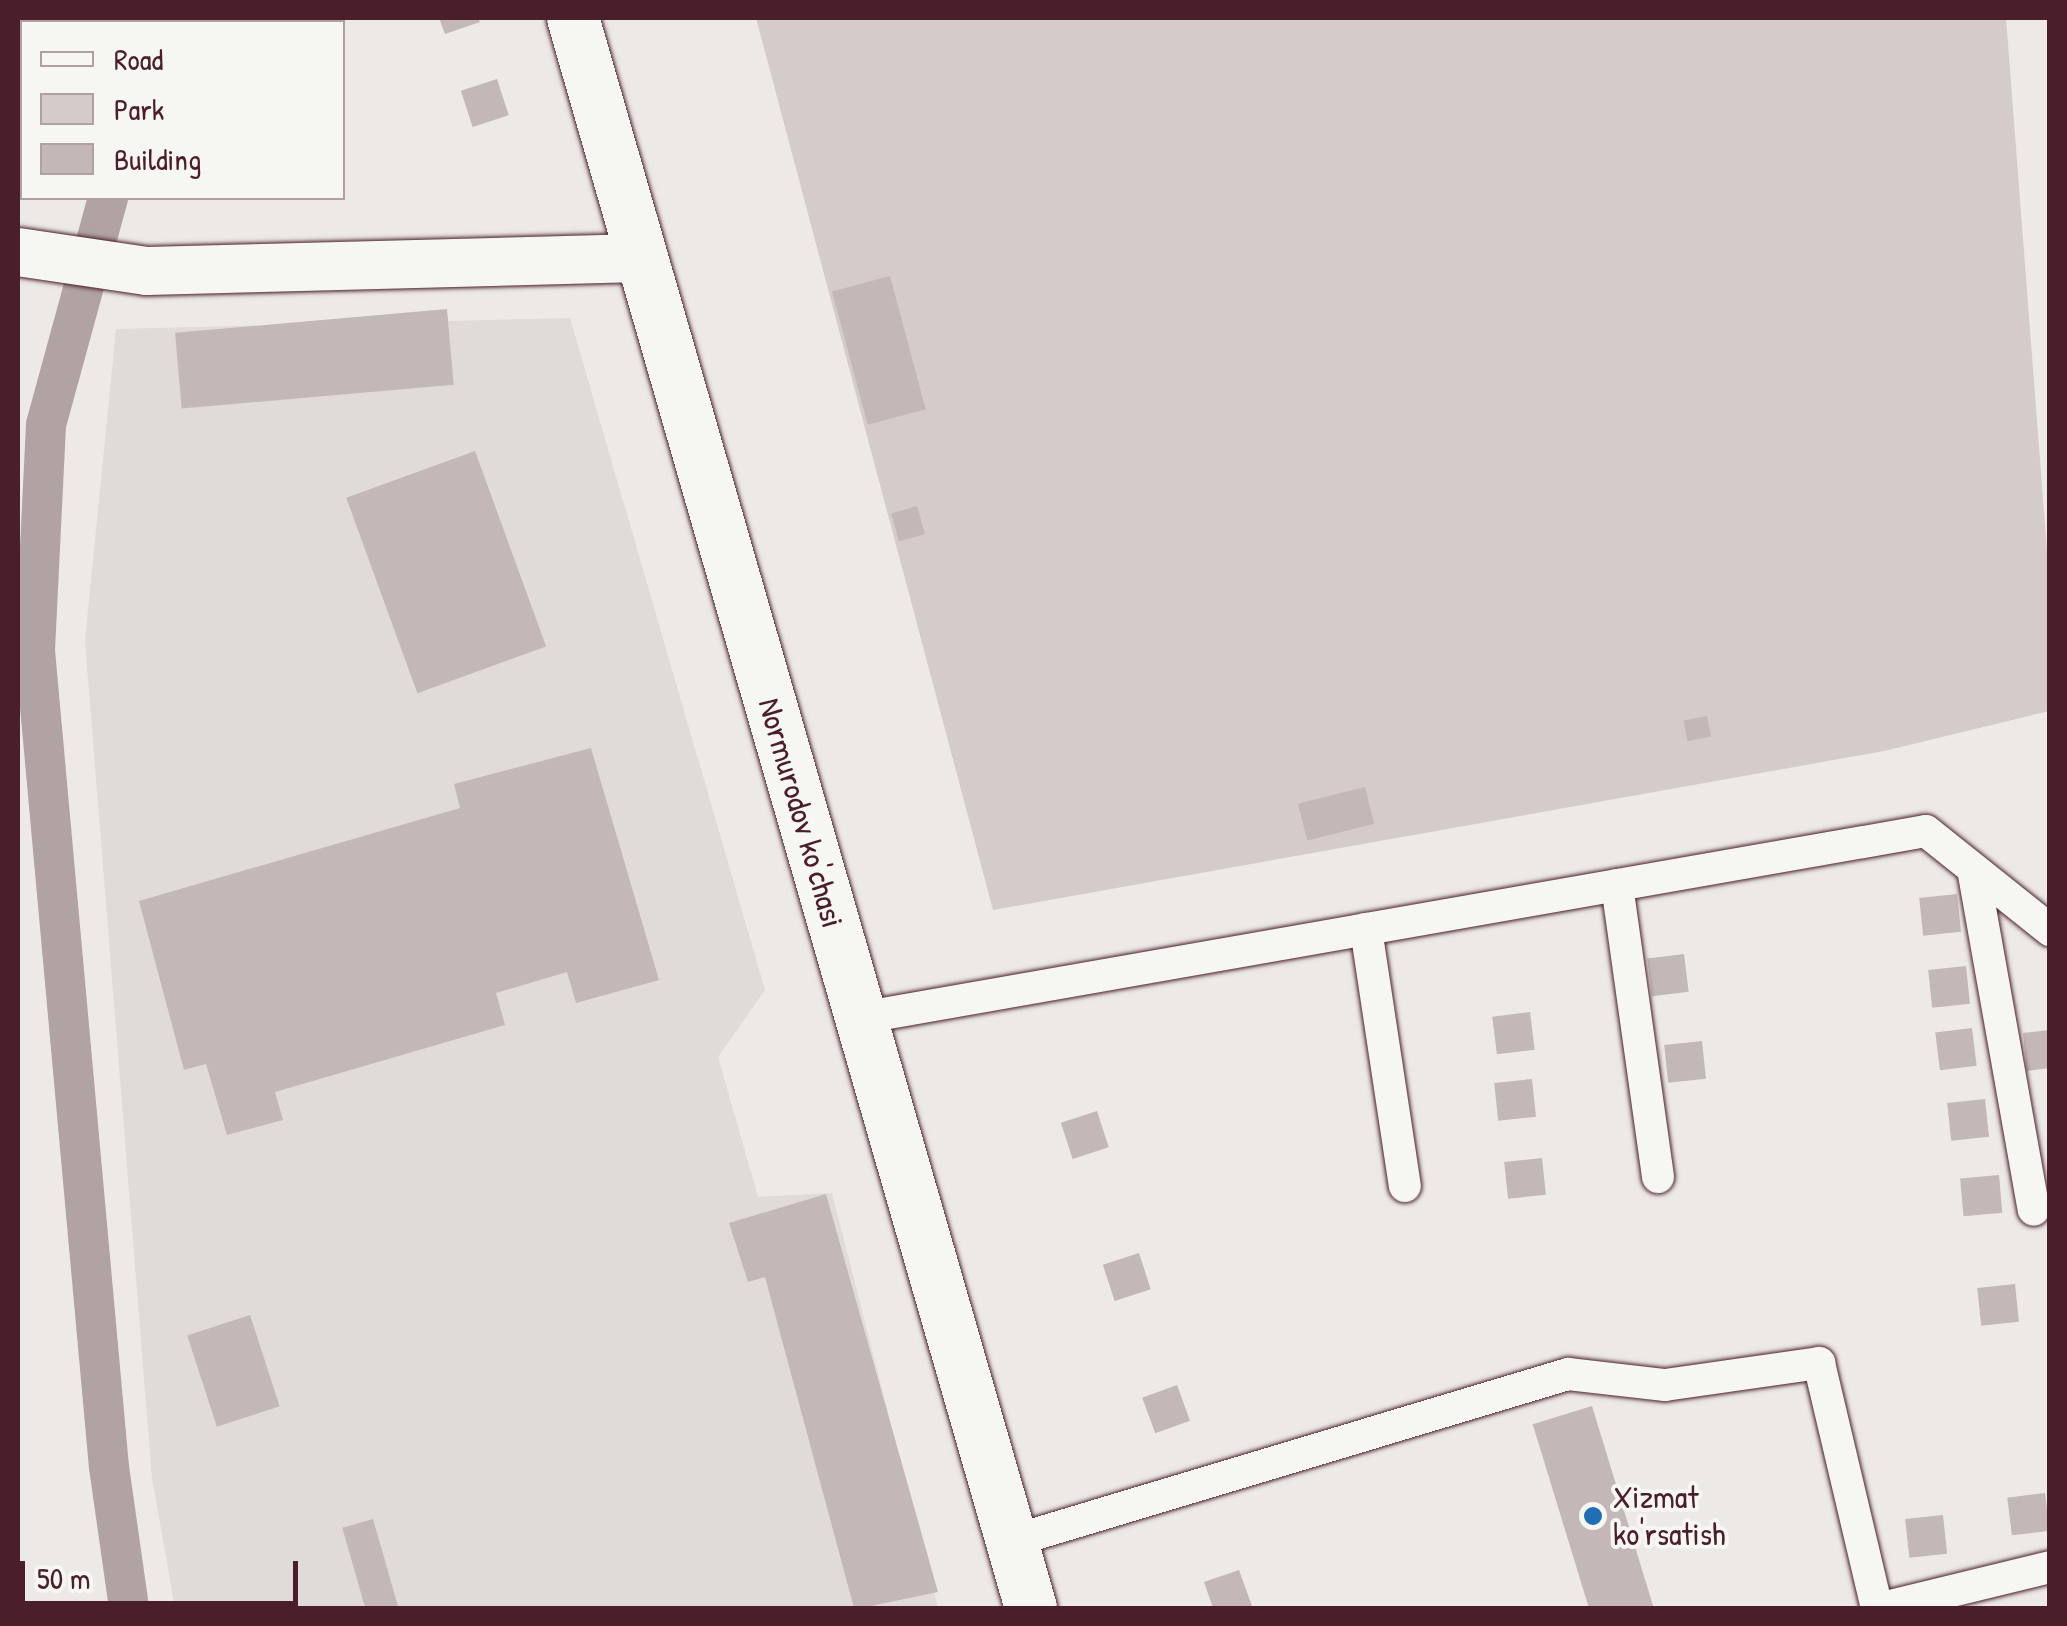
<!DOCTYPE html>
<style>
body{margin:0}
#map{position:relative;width:2067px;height:1626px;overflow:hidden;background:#ece9e6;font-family:"Patrick Hand",sans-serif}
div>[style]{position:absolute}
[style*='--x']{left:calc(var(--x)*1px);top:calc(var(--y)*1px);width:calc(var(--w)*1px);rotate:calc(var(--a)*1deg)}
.built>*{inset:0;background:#e0dad8}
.green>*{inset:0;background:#d4cbca}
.canal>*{height:40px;margin:-20px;padding:0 20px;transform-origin:20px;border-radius:20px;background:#b1a2a3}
.building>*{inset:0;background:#c4b7b7;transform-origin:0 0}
.roads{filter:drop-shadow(0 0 2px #4a1f2b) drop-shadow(0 0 2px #4a1f2b)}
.street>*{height:32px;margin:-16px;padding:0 16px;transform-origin:16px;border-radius:16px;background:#f6f6f2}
.secondary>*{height:48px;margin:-24px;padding:0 24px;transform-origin:24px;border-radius:24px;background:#f6f6f2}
.primary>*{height:52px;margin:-26px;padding:0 26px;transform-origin:26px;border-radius:26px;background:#f6f6f2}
.dots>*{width:28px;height:28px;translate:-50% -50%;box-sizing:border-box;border:5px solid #f6f6f2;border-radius:50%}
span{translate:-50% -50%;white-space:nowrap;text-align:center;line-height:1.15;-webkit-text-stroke:8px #f6f6f2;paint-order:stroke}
.street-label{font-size:32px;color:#4a1f2b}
.poi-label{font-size:32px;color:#4a1f2b}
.left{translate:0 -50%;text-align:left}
.frame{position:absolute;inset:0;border:20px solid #4a1f2b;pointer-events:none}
.legend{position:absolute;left:20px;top:20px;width:325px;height:180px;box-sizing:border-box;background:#f6f6f2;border:2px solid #b1a0a2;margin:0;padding:12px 18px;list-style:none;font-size:30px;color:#4a1f2b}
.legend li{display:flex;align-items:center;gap:20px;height:50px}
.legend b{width:50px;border:2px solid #b1a0a2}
.scale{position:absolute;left:20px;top:1561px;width:278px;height:45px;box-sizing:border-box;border:5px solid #4a1f2b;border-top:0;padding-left:12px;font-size:30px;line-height:35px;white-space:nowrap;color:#4a1f2b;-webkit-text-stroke:8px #f6f6f2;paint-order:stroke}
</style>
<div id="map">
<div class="built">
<i style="clip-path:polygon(570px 318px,765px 990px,718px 1057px,758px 1197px,832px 1193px,938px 1608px,175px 1608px,152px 1478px,85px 641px,116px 329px)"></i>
</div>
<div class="green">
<i style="clip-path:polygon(756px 18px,2006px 18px,2049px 577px,2049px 711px,1884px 751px,993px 910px)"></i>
</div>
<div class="canal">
<i style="--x:155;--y:22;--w:4;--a:-63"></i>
<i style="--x:108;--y:198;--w:235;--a:105.3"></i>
<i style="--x:46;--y:425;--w:226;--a:92.8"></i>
<i style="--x:35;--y:651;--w:819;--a:84.82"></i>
<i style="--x:109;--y:1467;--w:142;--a:81.9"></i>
</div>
<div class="building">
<i style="clip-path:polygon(439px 18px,478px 18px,480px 22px,445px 34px)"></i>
<i style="left:497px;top:79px;width:38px;height:38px;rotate:72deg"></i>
<i style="left:890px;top:276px;width:138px;height:60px;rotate:75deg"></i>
<i style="left:447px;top:309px;width:76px;height:273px;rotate:85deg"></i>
<i style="left:475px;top:451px;width:208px;height:137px;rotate:70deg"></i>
<i style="left:917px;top:506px;width:29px;height:27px;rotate:74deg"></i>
<i style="left:1707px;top:716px;width:21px;height:24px;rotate:79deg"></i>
<i style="clip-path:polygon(591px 748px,659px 980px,576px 1003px,567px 972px,496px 993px,505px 1025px,275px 1092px,283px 1120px,227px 1135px,206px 1064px,184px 1070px,139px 901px,460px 808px,454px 784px)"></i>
<i style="left:1365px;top:787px;width:38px;height:69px;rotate:76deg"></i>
<i style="left:1957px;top:894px;width:38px;height:38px;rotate:84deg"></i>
<i style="left:1684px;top:954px;width:38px;height:37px;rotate:83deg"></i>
<i style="left:1966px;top:966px;width:38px;height:38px;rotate:84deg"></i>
<i style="left:1530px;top:1012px;width:38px;height:38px;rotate:83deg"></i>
<i style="left:1972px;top:1028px;width:38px;height:37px;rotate:83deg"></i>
<i style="clip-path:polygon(2050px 1030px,2050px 1068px,2027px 1071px,2023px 1033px)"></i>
<i style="left:1702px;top:1041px;width:38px;height:38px;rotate:84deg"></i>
<i style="left:1532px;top:1079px;width:38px;height:38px;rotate:84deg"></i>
<i style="left:1985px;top:1099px;width:38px;height:38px;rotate:84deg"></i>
<i style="left:1097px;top:1111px;width:38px;height:38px;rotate:72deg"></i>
<i style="left:1542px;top:1158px;width:37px;height:38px;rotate:84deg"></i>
<i style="left:1999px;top:1175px;width:38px;height:39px;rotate:85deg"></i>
<i style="clip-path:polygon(826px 1194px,938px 1592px,861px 1608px,854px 1608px,765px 1277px,748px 1282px,729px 1223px)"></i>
<i style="left:1139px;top:1253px;width:38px;height:38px;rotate:72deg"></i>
<i style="left:2015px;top:1284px;width:38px;height:38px;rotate:84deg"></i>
<i style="left:250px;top:1315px;width:96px;height:66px;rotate:72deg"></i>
<i style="left:1177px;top:1385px;width:38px;height:37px;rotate:70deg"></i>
<i style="left:1592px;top:1406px;width:211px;height:62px;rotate:73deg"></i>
<i style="left:2045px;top:1493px;width:38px;height:38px;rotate:83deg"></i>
<i style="left:1943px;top:1515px;width:39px;height:38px;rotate:84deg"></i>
<i style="left:373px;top:1519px;width:92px;height:32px;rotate:74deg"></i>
<i style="clip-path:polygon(1239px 1570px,1252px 1606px,1213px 1608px,1204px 1582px)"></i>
</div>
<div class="roads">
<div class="street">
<i style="--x:60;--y:22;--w:4;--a:-76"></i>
<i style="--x:18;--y:160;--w:17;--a:-77"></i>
<i style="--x:1973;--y:869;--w:346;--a:79.9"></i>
<i style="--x:1617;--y:885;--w:295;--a:82"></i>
<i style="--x:1366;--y:929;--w:260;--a:81.4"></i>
<i style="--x:860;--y:1018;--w:1082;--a:-9.95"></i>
<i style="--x:1926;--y:831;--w:159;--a:38.6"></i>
<i style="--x:1012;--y:1541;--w:581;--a:-16.72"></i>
<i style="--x:1568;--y:1374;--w:98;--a:6.5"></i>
<i style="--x:1665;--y:1385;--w:156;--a:-8.1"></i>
<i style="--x:1819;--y:1363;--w:252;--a:76.7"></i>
<i style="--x:1882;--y:1608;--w:173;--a:-13.7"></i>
</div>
<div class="secondary">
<i style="--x:18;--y:252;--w:130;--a:8.4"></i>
<i style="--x:147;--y:271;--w:493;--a:-1.5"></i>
</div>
<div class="primary">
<i style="--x:573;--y:18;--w:1655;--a:73.93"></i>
</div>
</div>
<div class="dots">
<i style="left:1593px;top:1516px;background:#1f6fb2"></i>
</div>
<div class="street-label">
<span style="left:801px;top:813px;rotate:74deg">Normurodov ko'chasi</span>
</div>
<div class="poi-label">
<span class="left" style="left:1613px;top:1516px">Xizmat<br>ko'rsatish</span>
</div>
<div class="frame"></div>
<ul class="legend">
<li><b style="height:12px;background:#f6f6f2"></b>Road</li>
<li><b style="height:28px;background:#d4cbca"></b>Park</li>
<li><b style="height:28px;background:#c4b7b7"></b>Building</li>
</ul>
<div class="scale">50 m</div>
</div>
